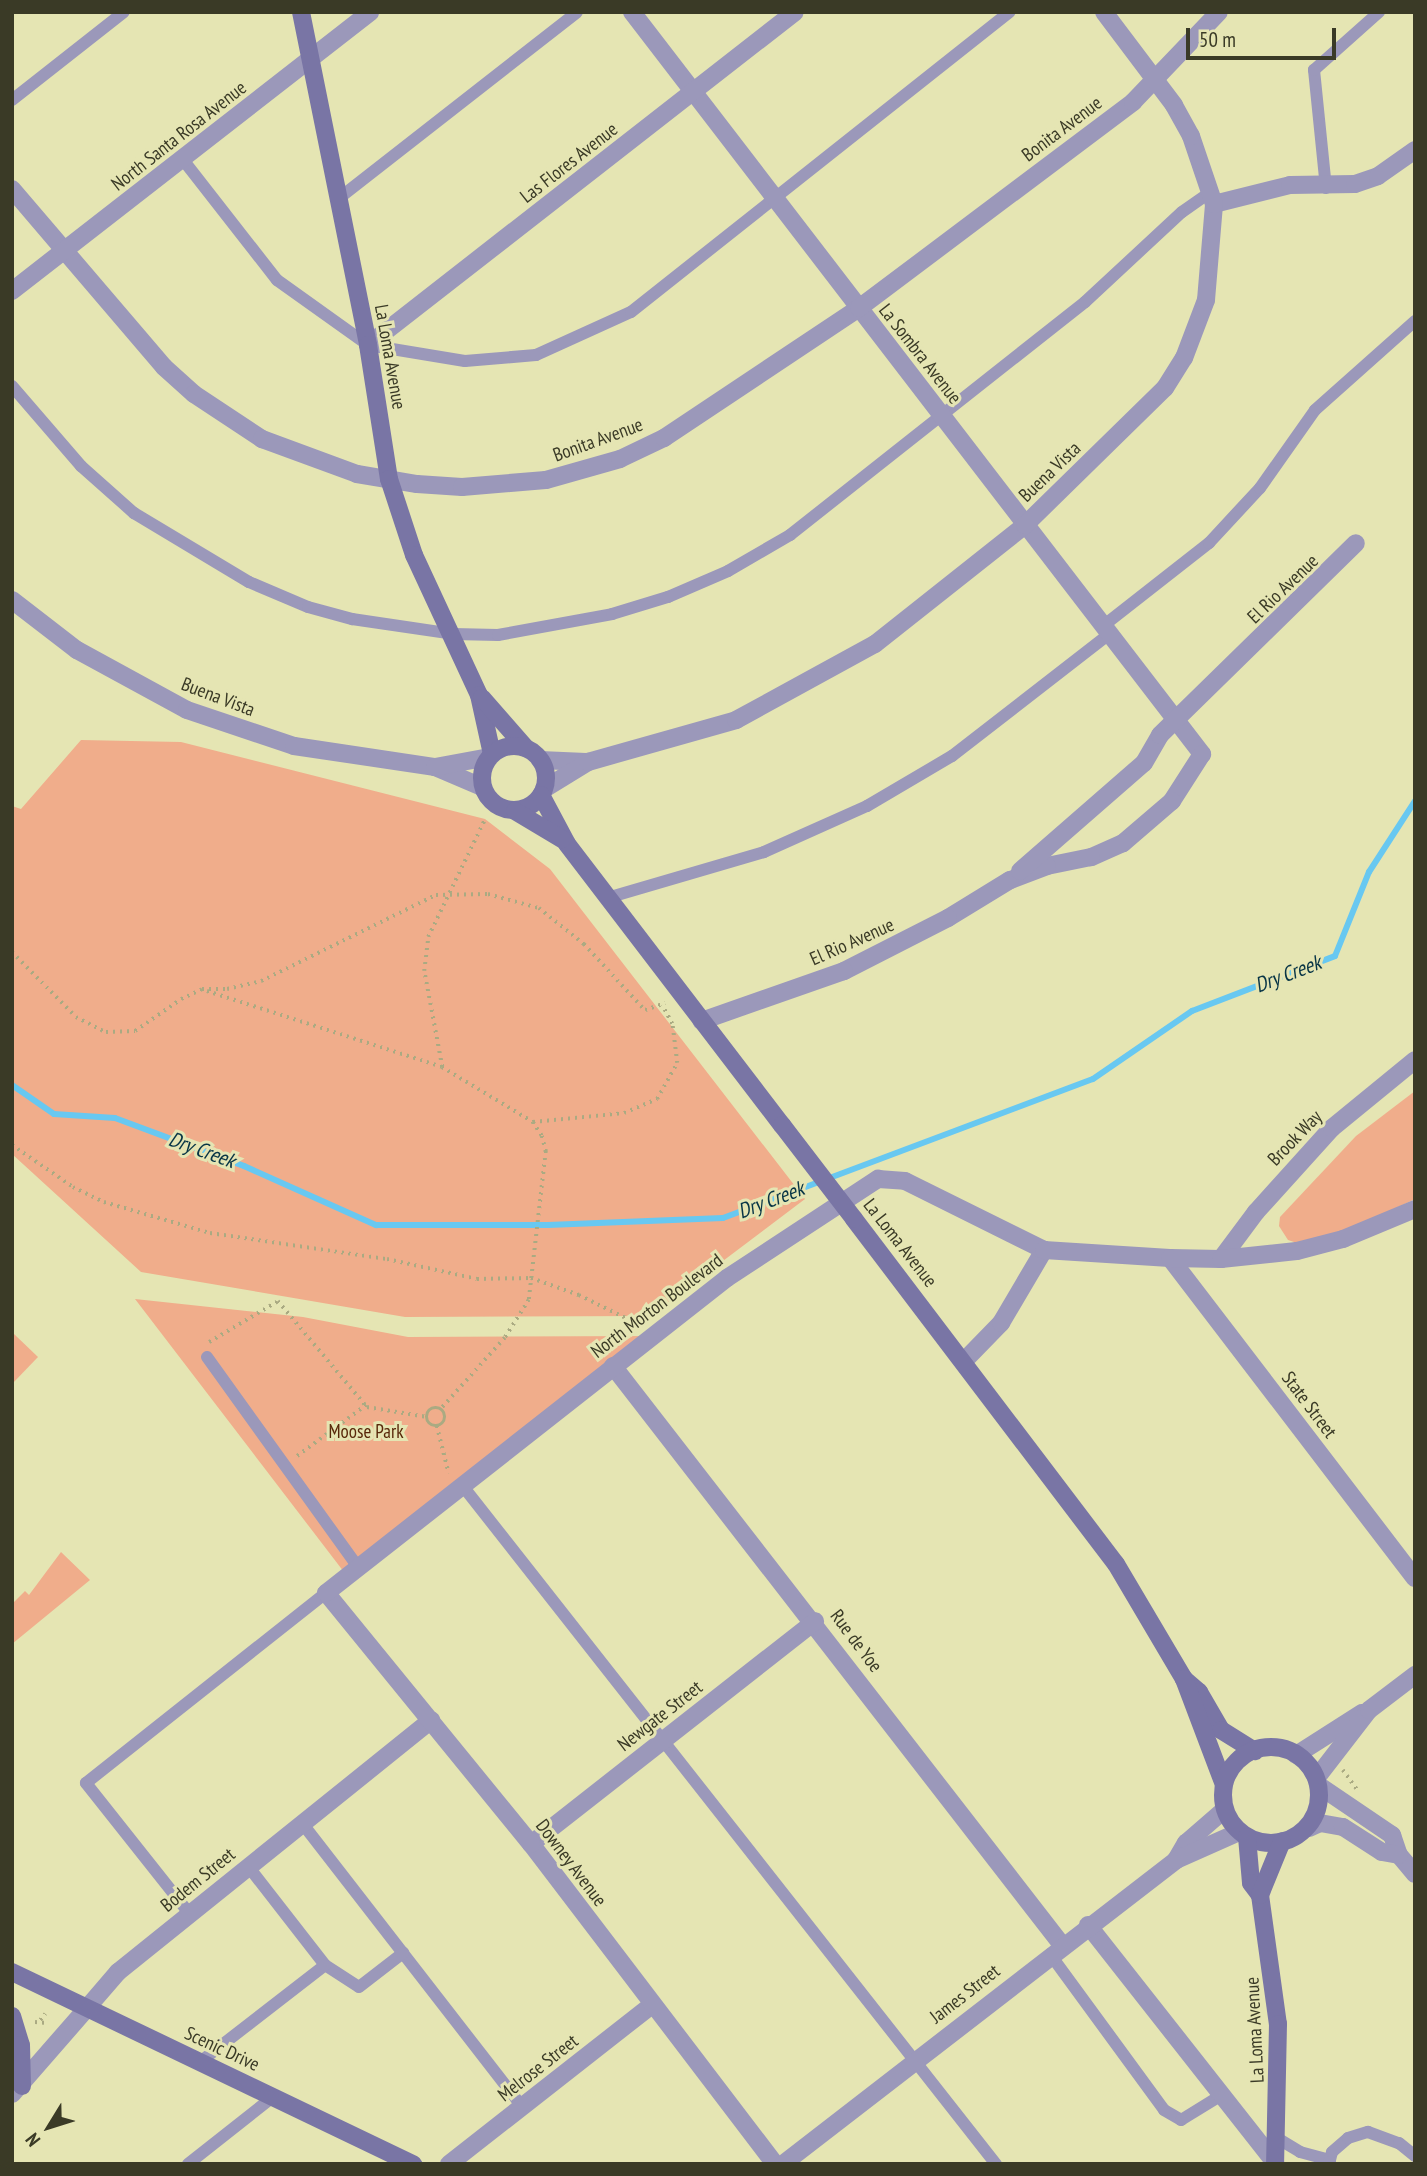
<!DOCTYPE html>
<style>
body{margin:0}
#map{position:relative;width:1427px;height:2176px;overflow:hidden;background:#e5e5b3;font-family:"PT Sans Narrow",sans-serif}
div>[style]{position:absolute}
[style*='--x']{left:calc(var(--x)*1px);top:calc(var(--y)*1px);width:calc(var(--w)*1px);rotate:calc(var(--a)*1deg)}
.green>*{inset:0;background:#f0ad8b}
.stream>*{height:6px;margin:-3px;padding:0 3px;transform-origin:3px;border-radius:3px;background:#68c8f1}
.path>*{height:3.5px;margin-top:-1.75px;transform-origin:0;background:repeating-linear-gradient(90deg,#aaaa82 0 2px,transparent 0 7px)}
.path>.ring{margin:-1.75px;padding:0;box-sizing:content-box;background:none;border:3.5px solid #aaaa82;border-radius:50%}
.service>*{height:12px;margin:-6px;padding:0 6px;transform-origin:6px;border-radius:6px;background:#9b98ba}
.minor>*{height:18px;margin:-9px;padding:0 9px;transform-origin:9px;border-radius:9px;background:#9b98ba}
.tertiary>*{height:18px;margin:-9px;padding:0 9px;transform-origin:9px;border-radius:9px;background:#9b98ba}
.secondary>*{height:18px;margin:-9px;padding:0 9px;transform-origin:9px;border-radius:9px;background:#7975a5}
.secondary>.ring{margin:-9px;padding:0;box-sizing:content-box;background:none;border:18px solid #7975a5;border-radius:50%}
.secondary-bridge>*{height:18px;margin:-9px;padding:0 9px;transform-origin:9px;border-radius:9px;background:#7975a5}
span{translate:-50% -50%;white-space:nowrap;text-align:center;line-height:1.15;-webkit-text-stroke:6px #e5e5b3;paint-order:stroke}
.street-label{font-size:19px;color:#3a3a26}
.park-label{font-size:19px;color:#582709}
.water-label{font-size:21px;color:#083546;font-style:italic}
.frame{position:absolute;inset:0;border:14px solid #3a3a26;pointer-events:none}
.north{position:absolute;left:14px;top:2092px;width:70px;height:70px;-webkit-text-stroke:5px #e5e5b3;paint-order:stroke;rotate:232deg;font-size:19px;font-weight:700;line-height:28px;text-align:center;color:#3a3a26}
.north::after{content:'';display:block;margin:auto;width:24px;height:32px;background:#3a3a26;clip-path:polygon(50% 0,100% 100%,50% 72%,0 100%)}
.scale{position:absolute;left:1186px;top:28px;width:150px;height:32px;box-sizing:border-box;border:4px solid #3a3a26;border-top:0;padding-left:9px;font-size:21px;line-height:24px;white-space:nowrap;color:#3a3a26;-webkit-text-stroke:5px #e5e5b3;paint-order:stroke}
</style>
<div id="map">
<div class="green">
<i style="clip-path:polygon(81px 740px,181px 742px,485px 819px,550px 869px,805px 1199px,650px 1316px,405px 1317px,141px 1272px,12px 1154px,12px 806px,21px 809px)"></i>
<i style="clip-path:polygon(1415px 1091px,1415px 1199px,1341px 1234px,1300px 1244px,1288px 1240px,1279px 1226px,1280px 1217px,1356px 1136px)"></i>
<i style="clip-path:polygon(135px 1299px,303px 1317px,408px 1337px,651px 1336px,347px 1576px)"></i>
<i style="clip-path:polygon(14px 1334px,38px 1357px,12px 1384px,12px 1336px)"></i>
<i style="clip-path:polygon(61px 1552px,90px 1580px,12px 1644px,12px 1604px,25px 1591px,29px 1595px)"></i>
</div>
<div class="stream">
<i style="--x:12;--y:1085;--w:51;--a:34.6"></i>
<i style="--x:54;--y:1114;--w:61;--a:3.8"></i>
<i style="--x:115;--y:1118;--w:138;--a:20.4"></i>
<i style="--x:244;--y:1166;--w:145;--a:24.1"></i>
<i style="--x:376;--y:1225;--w:172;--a:0"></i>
<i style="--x:548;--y:1225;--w:175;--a:-2.3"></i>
<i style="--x:723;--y:1218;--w:395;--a:-20.6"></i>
<i style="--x:1093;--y:1079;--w:120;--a:-34.5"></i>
<i style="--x:1192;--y:1011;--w:153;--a:-21"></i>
<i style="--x:1335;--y:956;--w:91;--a:-68"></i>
<i style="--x:1369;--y:872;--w:85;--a:-57.1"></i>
</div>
<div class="path">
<i style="--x:12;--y:952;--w:91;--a:45.4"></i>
<i style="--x:76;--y:1017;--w:34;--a:27"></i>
<i style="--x:106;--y:1032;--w:29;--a:-2"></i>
<i style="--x:135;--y:1031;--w:56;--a:-34.8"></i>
<i style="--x:181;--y:999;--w:23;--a:-25"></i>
<i style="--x:202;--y:989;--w:25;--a:0"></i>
<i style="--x:227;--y:989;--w:35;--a:-13"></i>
<i style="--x:261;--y:981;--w:195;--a:-26.2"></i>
<i style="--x:436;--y:895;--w:52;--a:-1.1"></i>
<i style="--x:488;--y:894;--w:53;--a:15.4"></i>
<i style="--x:539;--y:908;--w:58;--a:38.7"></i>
<i style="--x:584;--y:944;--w:90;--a:47.3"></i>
<i style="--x:645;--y:1010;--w:21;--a:-19"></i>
<i style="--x:207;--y:991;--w:247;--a:17.9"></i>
<i style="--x:442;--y:1067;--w:106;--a:31.1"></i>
<i style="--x:533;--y:1122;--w:17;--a:57"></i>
<i style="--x:542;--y:1136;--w:16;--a:75"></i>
<i style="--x:546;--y:1151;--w:150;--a:96.5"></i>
<i style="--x:529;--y:1300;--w:45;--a:122.3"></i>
<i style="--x:505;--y:1338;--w:96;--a:132"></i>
<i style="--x:442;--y:1067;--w:98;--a:-100.6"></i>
<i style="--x:424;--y:971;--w:34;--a:-83"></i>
<i style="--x:428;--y:937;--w:131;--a:-64.2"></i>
<i style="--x:533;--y:1122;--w:91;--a:-5.6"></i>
<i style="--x:624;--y:1113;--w:36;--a:-23"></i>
<i style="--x:657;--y:1099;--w:41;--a:-60.9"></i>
<i style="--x:677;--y:1063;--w:39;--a:-97"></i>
<i style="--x:672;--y:1024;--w:21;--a:-118"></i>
<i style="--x:12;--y:1145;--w:74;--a:34.5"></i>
<i style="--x:73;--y:1187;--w:34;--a:26"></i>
<i style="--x:104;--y:1202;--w:110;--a:16.3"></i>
<i style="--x:210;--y:1233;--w:179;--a:8.4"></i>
<i style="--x:387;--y:1259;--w:92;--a:12.5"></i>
<i style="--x:477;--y:1279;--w:54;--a:-1.1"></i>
<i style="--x:531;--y:1278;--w:51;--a:19.5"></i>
<i style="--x:579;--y:1295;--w:66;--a:26.2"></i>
<i style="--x:209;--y:1342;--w:80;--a:-30.7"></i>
<i style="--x:278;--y:1301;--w:138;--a:50"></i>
<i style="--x:367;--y:1407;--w:61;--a:9.5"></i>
<i class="ring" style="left:427px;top:1408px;width:14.5px;height:14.5px"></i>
<i style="--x:437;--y:1426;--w:49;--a:76"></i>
<i style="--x:297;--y:1456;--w:86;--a:-36.5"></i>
<i style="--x:1343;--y:1770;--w:24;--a:54"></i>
<i style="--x:40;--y:2020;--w:8;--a:-50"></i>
<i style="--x:35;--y:2022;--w:12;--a:5"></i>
</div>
<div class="service">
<i style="--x:12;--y:100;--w:142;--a:-38.2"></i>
<i style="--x:184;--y:161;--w:151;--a:52"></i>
<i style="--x:277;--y:280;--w:112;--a:35.5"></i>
<i style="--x:368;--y:345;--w:98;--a:9.4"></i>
<i style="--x:465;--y:361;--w:71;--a:-4.8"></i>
<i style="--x:536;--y:355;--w:104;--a:-24.4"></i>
<i style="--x:631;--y:312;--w:483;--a:-38.4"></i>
<i style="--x:1326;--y:188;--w:119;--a:-95.8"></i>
<i style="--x:1314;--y:70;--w:87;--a:-41.7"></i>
<i style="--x:338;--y:199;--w:303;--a:-38"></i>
<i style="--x:12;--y:386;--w:106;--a:49.2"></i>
<i style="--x:81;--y:466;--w:71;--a:41.6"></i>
<i style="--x:134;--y:513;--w:134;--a:31"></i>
<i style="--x:249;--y:582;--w:64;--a:23"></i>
<i style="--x:308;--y:607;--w:46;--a:15.3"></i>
<i style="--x:352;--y:619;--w:102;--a:8.4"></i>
<i style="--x:453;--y:634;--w:45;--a:1.3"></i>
<i style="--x:498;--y:635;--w:116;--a:-10.4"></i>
<i style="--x:612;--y:614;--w:59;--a:-16.9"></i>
<i style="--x:668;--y:597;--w:65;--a:-23.4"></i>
<i style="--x:728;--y:571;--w:72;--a:-30.1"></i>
<i style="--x:790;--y:535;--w:376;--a:-38.3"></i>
<i style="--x:1085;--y:302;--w:132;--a:-42.9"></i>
<i style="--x:1182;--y:212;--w:35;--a:-35"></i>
<i style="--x:1103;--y:626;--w:135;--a:-38.1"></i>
<i style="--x:1209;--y:543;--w:75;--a:-47.2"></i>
<i style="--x:1260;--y:488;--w:95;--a:-54.8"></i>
<i style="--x:1315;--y:410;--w:134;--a:-41.7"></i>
<i style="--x:607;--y:898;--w:164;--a:-16.3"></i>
<i style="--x:764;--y:852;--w:113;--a:-24.1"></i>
<i style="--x:867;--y:806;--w:99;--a:-30.5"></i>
<i style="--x:952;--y:756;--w:199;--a:-37.8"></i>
<i style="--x:207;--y:1357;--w:259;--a:54.3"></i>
<i style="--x:462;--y:1485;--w:864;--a:51.82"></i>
<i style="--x:302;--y:1823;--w:359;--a:52.2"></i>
<i style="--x:189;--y:1913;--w:166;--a:-128.4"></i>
<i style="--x:86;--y:1783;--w:306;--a:-38.4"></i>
<i style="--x:1050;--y:1954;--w:193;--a:53.8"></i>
<i style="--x:1164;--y:2110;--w:20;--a:30"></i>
<i style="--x:1181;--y:2120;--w:46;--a:-31.6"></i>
<i style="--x:325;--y:1965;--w:40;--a:32.9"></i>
<i style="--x:359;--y:1987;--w:56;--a:-37.7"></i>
<i style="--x:200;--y:2062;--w:158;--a:-37.8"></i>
<i style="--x:325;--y:1965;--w:125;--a:-127.9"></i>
<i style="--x:1277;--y:2138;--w:27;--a:31"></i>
<i style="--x:1300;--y:2152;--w:31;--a:15"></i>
<i style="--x:188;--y:2164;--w:110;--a:-38.3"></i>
<i style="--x:1329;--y:2164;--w:12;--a:-76"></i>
<i style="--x:1332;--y:2152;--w:21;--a:-41"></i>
<i style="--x:1348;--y:2138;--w:21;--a:-17"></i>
<i style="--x:1368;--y:2132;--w:33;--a:20"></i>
<i style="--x:1399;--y:2143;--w:21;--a:39"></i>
</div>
<div class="minor">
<i style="--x:632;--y:12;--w:936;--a:52.47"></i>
<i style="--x:1202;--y:754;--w:56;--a:122.6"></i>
<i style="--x:1172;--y:801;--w:65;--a:139.4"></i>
<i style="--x:1123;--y:843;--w:35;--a:156"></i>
<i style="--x:1091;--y:857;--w:45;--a:168.4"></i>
<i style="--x:1047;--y:866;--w:40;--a:159"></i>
<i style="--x:1010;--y:880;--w:73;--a:148.5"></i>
<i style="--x:948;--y:918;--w:117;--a:153"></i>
<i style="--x:844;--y:971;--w:151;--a:160.7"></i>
<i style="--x:12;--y:189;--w:234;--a:49.5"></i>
<i style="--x:164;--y:367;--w:40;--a:42"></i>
<i style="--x:194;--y:394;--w:82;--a:33.5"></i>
<i style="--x:262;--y:439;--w:101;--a:20.2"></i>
<i style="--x:357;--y:474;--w:61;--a:9.5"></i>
<i style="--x:417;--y:484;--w:45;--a:3.8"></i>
<i style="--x:462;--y:487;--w:84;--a:-4.8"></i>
<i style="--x:546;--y:480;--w:77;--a:-15.8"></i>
<i style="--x:620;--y:459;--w:49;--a:-25.5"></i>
<i style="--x:664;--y:438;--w:234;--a:-33.7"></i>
<i style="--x:859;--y:308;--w:343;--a:-36.9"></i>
<i style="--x:1133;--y:102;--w:124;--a:-46.3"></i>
<i style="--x:1214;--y:204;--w:78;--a:-14"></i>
<i style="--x:1290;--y:185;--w:65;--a:-0.9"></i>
<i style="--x:1355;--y:184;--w:24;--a:-19"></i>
<i style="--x:1378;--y:176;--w:45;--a:-35.1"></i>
<i style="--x:12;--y:291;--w:454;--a:-37.9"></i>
<i style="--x:368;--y:345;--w:541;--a:-37.95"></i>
<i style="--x:540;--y:760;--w:46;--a:2.5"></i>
<i style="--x:544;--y:789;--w:52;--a:-31.5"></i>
<i style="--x:588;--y:762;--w:154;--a:-15.8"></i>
<i style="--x:736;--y:720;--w:158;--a:-28.7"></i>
<i style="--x:875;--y:644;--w:191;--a:-38.4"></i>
<i style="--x:1025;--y:525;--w:196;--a:-44.4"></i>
<i style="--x:1165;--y:388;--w:36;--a:-58"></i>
<i style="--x:1184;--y:358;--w:62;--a:-69.2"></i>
<i style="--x:1206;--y:300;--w:96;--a:-85.2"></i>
<i style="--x:1214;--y:204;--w:72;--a:-108.7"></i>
<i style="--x:1191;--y:136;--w:35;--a:-119"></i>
<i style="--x:1174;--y:105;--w:116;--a:-127"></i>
<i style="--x:1020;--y:871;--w:164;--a:-41.1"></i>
<i style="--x:1144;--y:763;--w:32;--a:-60"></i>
<i style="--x:1160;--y:735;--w:274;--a:-44.4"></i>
<i style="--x:1170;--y:1258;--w:403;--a:52.6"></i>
<i style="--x:1221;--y:1259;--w:59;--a:-53.3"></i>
<i style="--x:1256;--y:1212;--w:113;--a:-47.9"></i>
<i style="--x:1332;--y:1128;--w:107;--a:-39.3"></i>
<i style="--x:965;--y:1360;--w:52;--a:-45.8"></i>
<i style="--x:1001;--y:1323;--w:85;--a:-59.5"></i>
<i style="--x:613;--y:1366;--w:733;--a:52.21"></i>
<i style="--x:1296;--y:1755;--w:78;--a:-32.5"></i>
<i style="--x:1318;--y:1776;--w:83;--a:-52.3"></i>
<i style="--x:1369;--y:1710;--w:58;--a:-37.3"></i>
<i style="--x:1321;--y:1787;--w:86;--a:34.1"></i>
<i style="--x:1392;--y:1835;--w:21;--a:71"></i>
<i style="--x:1399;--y:1855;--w:25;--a:50"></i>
<i style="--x:1309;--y:1828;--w:12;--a:-24"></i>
<i style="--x:1320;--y:1823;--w:23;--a:10"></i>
<i style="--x:1343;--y:1827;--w:46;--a:32.7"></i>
<i style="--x:1382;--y:1852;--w:17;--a:10"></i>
<i style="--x:531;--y:1844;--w:361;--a:-38.1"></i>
<i style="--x:1176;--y:1860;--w:20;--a:-60"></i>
<i style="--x:1186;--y:1843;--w:50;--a:-41"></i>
<i style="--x:1088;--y:1925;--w:303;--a:51.8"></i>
<i style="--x:87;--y:2008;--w:48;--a:-49.3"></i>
<i style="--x:118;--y:1972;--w:402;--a:-38.8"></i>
<i style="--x:449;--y:2164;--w:258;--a:-38.1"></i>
<i style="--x:775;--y:2164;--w:402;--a:-127.3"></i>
<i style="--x:531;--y:1844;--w:324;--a:-129.2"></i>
<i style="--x:326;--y:1593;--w:510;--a:-38.15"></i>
<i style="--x:727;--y:1278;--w:181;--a:-33.3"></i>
<i style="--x:878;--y:1179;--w:27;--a:4"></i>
<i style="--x:905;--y:1181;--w:155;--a:26.4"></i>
<i style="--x:1044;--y:1250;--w:126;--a:3.6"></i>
<i style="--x:1170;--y:1258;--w:51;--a:1.1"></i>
<i style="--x:1221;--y:1259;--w:76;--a:-6"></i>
<i style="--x:1297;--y:1251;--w:48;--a:-14.6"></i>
<i style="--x:1343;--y:1239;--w:78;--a:-22.6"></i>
<i style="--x:783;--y:2164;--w:497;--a:-37.7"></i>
<i style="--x:1176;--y:1860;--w:69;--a:-24"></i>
</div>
<div class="tertiary">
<i style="--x:12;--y:600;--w:82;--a:37.6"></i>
<i style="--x:77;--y:650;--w:125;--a:28.6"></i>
<i style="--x:187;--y:710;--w:113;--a:18.6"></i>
<i style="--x:294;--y:746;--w:143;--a:8.5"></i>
<i style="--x:435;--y:767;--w:51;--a:23.1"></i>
<i style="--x:435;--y:767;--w:55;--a:-10.5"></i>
<i style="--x:12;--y:2094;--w:114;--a:-48.9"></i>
</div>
<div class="secondary">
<i style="--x:301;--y:12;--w:340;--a:78.6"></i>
<i style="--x:368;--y:345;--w:136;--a:81.1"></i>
<i style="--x:389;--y:479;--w:80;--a:71.8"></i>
<i style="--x:414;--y:555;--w:154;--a:65.1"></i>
<i style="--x:479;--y:695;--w:60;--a:77.6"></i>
<i style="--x:482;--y:698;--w:67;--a:48.7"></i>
<i class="ring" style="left:482px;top:746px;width:46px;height:46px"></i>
<i style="--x:541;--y:795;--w:55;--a:62"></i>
<i style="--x:567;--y:844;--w:354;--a:52.6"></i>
<i style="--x:515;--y:811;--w:55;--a:30.8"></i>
<i style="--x:854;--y:1219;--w:433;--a:52.8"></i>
<i style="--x:1116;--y:1564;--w:134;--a:59.4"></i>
<i style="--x:1184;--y:1679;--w:20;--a:41"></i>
<i style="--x:1199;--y:1692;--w:44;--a:59.9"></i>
<i style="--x:1221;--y:1730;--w:40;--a:32"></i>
<i style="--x:1184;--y:1679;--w:110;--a:69.3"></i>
<i class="ring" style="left:1223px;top:1747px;width:78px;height:78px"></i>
<i style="--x:1247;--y:1837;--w:46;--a:85"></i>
<i style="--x:1251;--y:1883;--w:15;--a:53"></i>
<i style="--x:1260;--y:1895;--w:130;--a:82.1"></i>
<i style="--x:1278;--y:2024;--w:140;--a:91.2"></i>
<i style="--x:1260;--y:1895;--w:58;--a:-67.8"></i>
<i style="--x:12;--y:1972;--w:445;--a:25.6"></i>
<i style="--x:12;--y:2016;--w:30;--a:73"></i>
<i style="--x:21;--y:2045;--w:41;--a:88.6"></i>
</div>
<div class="secondary-bridge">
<i style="--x:782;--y:1125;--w:118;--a:52.5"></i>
</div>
<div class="street-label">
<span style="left:1062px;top:129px;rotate:-37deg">Bonita Avenue</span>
<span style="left:179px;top:136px;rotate:-38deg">North Santa Rosa Avenue</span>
<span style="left:569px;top:163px;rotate:-38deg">Las Flores Avenue</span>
<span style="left:920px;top:354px;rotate:52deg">La Sombra Avenue</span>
<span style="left:390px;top:357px;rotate:80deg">La Loma Avenue</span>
<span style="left:598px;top:440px;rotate:-20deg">Bonita Avenue</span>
<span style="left:1050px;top:472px;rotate:-44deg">Buena Vista</span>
<span style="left:1283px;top:589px;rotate:-44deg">El Rio Avenue</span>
<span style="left:218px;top:697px;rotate:21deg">Buena Vista</span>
<span style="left:852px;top:942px;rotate:-24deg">El Rio Avenue</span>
<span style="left:1295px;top:1138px;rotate:-46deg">Brook Way</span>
<span style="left:900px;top:1243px;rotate:52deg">La Loma Avenue</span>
<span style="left:657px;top:1306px;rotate:-37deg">North Morton Boulevard</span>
<span style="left:1309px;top:1405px;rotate:53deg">State Street</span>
<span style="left:856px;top:1641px;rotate:53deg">Rue de Yoe</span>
<span style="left:660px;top:1716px;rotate:-38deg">Newgate Street</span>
<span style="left:571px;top:1863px;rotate:53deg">Downey Avenue</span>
<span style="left:198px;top:1880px;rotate:-39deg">Bodem Street</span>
<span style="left:965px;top:1994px;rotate:-38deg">James Street</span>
<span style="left:1255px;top:2030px;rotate:-93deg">La Loma Avenue</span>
<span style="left:222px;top:2049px;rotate:25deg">Scenic Drive</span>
<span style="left:538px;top:2068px;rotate:-38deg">Melrose Street</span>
</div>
<div class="park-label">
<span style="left:366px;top:1432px">Moose Park</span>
</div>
<div class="water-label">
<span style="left:1288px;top:974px;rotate:-21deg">Dry Creek</span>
<span style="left:202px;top:1150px;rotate:20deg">Dry Creek</span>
<span style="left:771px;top:1200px;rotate:-21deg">Dry Creek</span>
</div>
<div class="frame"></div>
<div class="north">N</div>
<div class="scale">50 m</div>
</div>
